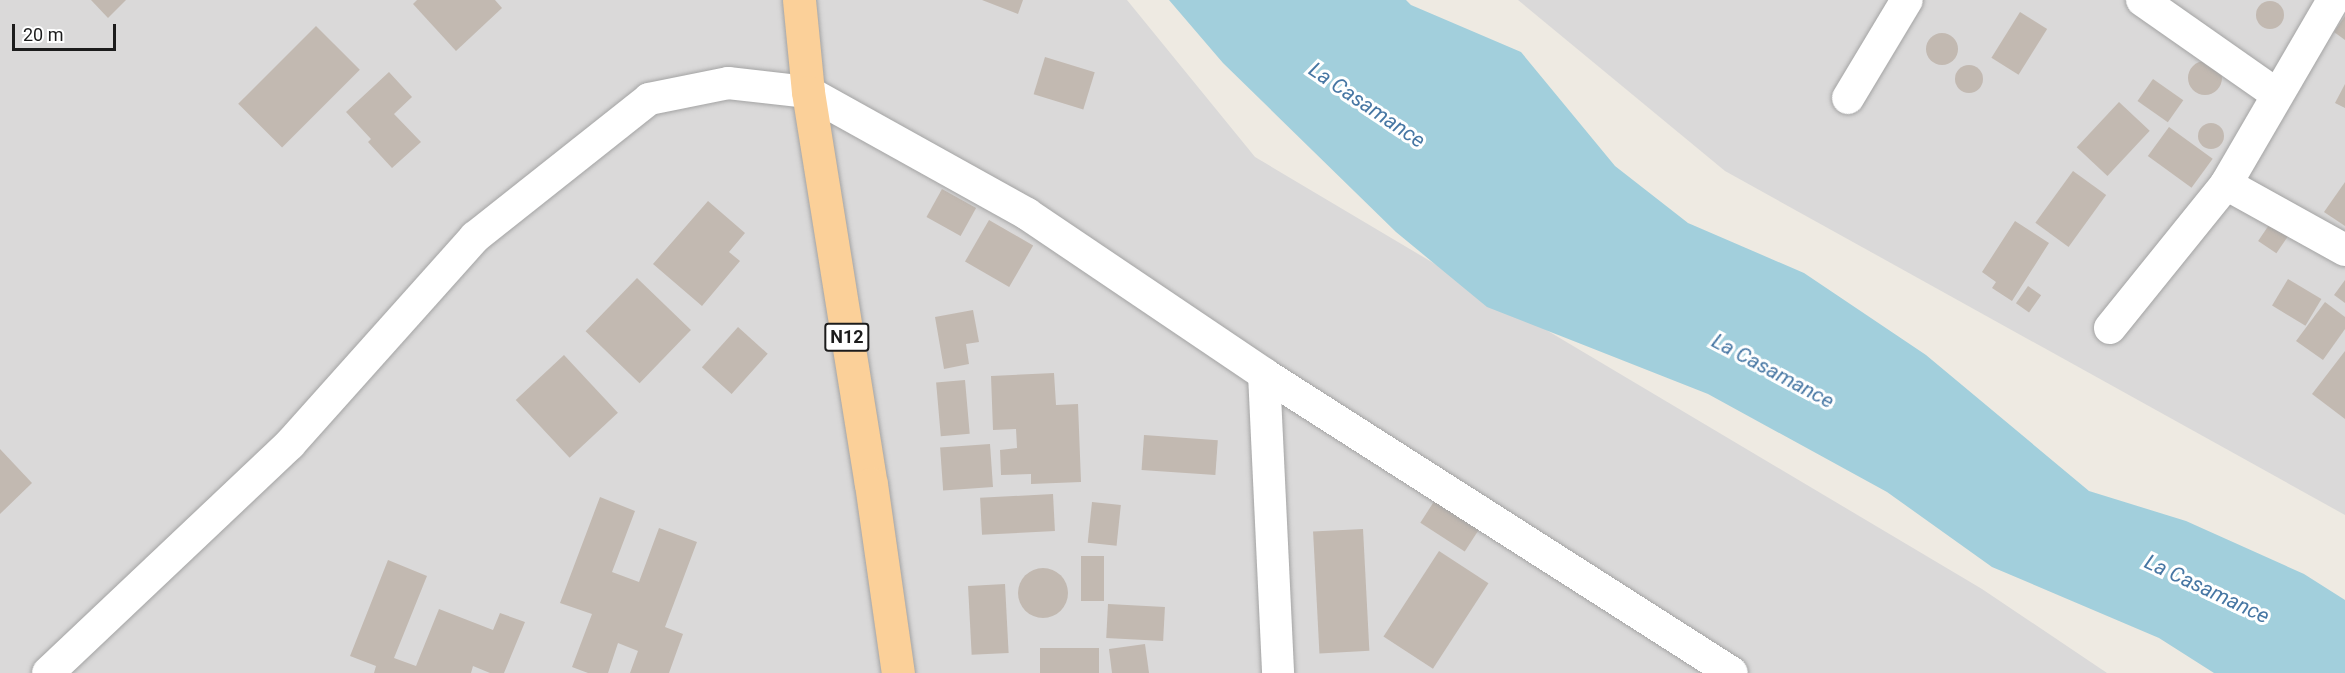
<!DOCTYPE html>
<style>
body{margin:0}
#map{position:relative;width:2345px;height:673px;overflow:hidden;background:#eeeae2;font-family:Roboto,sans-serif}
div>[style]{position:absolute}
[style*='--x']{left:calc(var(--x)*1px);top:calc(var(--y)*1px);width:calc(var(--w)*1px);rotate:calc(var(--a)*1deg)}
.residential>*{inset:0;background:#dad9d9}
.water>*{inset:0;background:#a2cfdc}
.building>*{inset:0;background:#c2b9b1;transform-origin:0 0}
.round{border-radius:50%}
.roads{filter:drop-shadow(0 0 2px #a3a3a3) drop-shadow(0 0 2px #a3a3a3)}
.street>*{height:32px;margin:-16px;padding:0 16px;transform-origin:16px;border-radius:16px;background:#fff}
.primary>*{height:33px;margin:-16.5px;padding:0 16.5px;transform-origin:16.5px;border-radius:16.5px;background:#fbd099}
span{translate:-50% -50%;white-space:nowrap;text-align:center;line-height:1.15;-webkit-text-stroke:6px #fff;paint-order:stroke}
.shield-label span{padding:2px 4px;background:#fff;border:2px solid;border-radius:4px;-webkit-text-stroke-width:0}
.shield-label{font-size:18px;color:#1c1c1c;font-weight:700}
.water-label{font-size:21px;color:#4676a3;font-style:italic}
.scale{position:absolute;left:12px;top:24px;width:104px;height:27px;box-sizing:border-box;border:3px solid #1c1c1c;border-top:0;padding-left:8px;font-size:18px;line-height:21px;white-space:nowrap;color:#1c1c1c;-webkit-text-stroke:4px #fff;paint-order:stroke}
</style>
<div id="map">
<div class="residential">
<i style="clip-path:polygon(0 0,1127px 0,1255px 157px,1982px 589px,2107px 673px,0 673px)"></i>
<i style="clip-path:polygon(1518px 0,2345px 0,2345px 515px,1725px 171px)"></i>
</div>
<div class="water">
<i style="clip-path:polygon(1169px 0,1406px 0,1411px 5px,1521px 52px,1615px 166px,1688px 223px,1804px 273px,1926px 355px,2089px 491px,2186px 521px,2304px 574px,2345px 600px,2345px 673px,2214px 673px,2159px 638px,1992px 567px,1887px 492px,1708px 394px,1487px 307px,1396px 232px,1223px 63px)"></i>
</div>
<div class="building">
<i style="clip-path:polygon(91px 0,126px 0,108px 18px)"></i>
<i style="clip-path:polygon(417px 0,495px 0,502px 8px,456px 51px,413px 4px)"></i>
<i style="clip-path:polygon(982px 0,1023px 0,1018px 14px)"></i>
<i class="round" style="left:2256px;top:1px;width:28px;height:28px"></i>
<i style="left:2020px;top:12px;width:32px;height:54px;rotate:32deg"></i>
<i style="clip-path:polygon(2345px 16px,2345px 40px,2334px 32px)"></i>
<i style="left:316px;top:26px;width:62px;height:110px;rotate:45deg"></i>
<i class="round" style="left:1926px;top:33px;width:32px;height:32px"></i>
<i style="left:1045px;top:57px;width:52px;height:39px;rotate:17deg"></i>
<i class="round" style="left:2188px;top:61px;width:34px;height:34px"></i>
<i class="round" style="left:1955px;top:65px;width:28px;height:28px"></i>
<i style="clip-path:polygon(389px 72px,412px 97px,394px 114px,421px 142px,392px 168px,368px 142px,371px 139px,346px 112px)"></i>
<i style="left:2153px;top:79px;width:37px;height:27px;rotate:35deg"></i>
<i style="clip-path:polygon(2345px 84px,2345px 108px,2335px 103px)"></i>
<i style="left:2119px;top:102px;width:42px;height:62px;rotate:43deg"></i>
<i class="round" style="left:2198px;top:123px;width:26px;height:26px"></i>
<i style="left:2169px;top:127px;width:54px;height:36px;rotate:36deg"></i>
<i style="left:2073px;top:171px;width:41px;height:64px;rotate:36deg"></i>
<i style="clip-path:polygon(2345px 182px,2345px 226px,2324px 212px)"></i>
<i style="left:942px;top:189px;width:39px;height:32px;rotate:29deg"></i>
<i style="clip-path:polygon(708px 201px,745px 233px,729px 252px,740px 261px,702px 306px,653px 264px)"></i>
<i style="left:989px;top:220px;width:51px;height:48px;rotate:30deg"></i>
<i style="clip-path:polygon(2015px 221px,2049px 243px,2012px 301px,1992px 288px,1996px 282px,1982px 272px)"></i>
<i style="left:2271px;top:222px;width:22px;height:23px;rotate:34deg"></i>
<i style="left:637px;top:278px;width:75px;height:74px;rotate:44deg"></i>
<i style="left:2288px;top:279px;width:39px;height:31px;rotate:31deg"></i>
<i style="clip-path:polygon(2345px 280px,2345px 303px,2334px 295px)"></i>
<i style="left:2028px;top:286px;width:16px;height:21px;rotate:35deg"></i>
<i style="clip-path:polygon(2325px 302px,2345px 317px,2345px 329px,2323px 360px,2296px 341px)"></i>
<i style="clip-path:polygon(973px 310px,979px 342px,966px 344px,969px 364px,944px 369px,935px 317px)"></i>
<i style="left:738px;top:327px;width:40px;height:54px;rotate:42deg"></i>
<i style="clip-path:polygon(2345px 351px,2345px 419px,2312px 394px)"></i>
<i style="left:564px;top:355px;width:79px;height:66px;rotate:47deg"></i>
<i style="clip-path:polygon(1054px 373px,1056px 405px,1078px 404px,1081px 482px,1031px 484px,1031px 474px,1001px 475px,1000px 450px,1017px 448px,1016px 429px,993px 430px,991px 376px)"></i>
<i style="left:965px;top:380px;width:54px;height:29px;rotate:85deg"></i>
<i style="left:1144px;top:435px;width:74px;height:35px;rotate:4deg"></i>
<i style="left:990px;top:444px;width:43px;height:50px;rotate:86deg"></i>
<i style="clip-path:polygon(0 449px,32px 483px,0 514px)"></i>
<i style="left:1053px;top:494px;width:37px;height:73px;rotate:87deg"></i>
<i style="clip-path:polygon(600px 497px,635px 511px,612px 572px,639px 582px,659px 528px,697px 542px,665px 627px,683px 634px,669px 673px,630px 673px,638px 651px,618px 643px,608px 673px,588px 673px,572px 667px,592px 614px,560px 603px)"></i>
<i style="left:1435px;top:500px;width:53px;height:27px;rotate:33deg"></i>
<i style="left:1092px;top:502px;width:29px;height:41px;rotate:6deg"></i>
<i style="left:1363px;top:529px;width:122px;height:50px;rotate:87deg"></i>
<i style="left:1439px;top:551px;width:59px;height:102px;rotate:33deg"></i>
<i style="left:1081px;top:556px;width:23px;height:45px"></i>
<i style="clip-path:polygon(388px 560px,427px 576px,394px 658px,416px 666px,439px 609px,493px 630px,500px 613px,525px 622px,504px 673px,490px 673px,473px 666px,471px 673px,374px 673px,376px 666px,350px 656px)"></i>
<i class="round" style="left:1018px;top:568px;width:50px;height:50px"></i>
<i style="left:1005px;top:584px;width:69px;height:37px;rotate:87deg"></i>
<i style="left:1108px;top:604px;width:57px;height:34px;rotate:3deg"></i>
<i style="clip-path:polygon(1145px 644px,1149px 673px,1112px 673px,1109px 649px)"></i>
<i style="left:1040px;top:648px;width:59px;height:25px"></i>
</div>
<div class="roads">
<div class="street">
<i style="--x:2142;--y:0;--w:164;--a:35"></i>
<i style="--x:1848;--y:98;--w:114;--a:-59"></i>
<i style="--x:2226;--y:184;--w:136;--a:29"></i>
<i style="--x:2110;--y:328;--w:185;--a:-51.1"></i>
<i style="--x:2226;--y:184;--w:213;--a:-59.8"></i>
<i style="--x:1264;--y:374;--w:299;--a:87.3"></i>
<i style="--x:48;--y:673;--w:333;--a:-43.4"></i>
<i style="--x:290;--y:444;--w:278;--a:-48.2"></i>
<i style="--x:475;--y:237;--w:222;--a:-38.4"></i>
<i style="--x:649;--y:99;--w:81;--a:-11.4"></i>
<i style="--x:728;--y:83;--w:81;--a:6.4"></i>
<i style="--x:808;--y:92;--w:251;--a:29.1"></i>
<i style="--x:1027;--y:214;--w:286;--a:34"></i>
<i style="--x:1264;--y:374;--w:555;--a:32.57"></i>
</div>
<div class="primary">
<i style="--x:799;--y:0;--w:92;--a:84.4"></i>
<i style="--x:808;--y:92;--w:397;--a:80.9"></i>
<i style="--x:871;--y:484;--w:191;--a:81.9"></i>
</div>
</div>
<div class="shield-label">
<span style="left:847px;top:337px">N12</span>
</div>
<div class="water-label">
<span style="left:1367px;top:105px;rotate:34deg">La Casamance</span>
<span style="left:1773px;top:371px;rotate:28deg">La Casamance</span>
<span style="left:2207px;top:589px;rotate:25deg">La Casamance</span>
</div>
<div class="scale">20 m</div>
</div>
